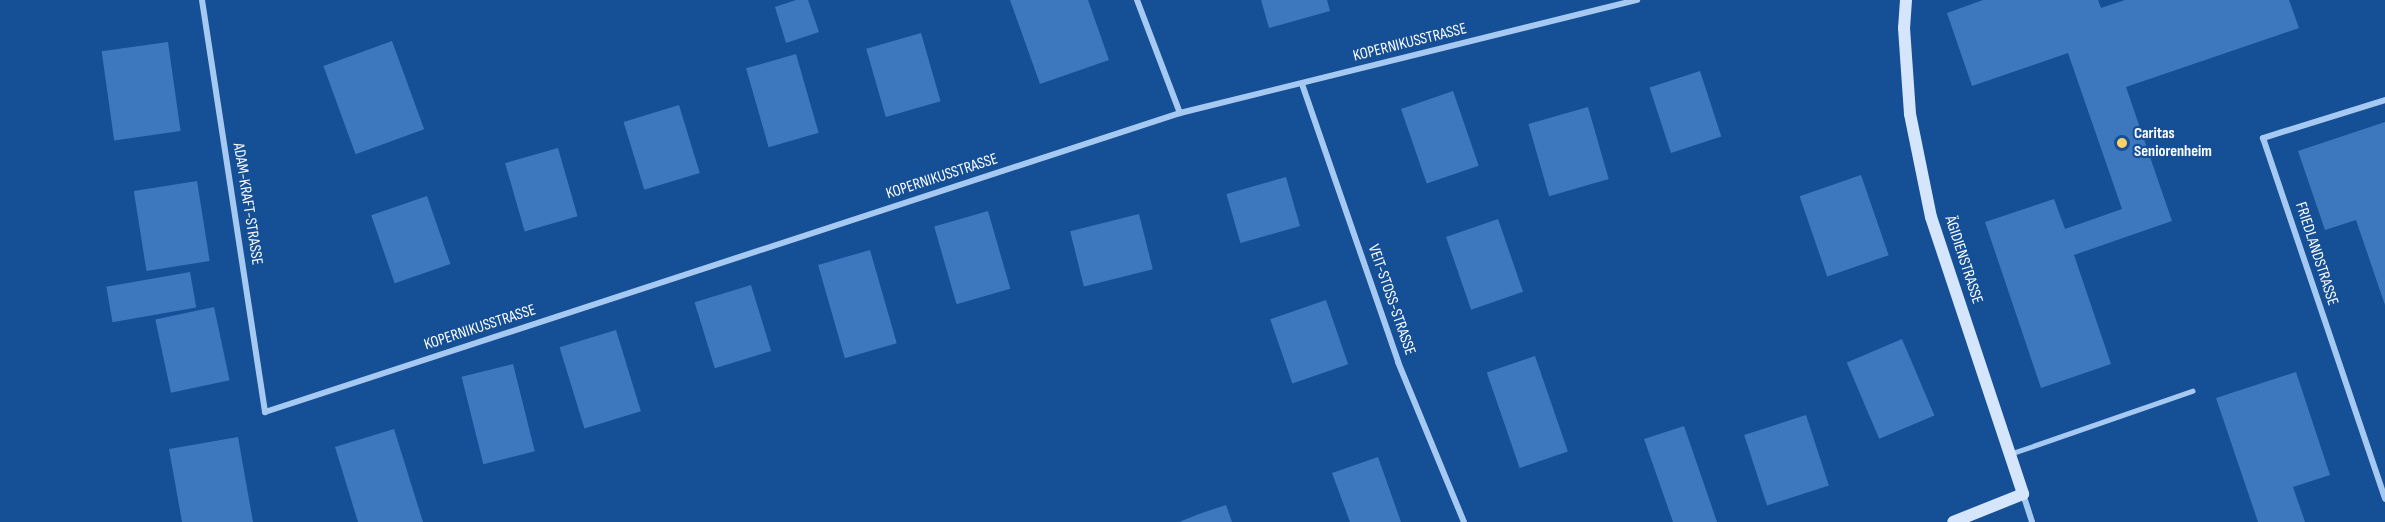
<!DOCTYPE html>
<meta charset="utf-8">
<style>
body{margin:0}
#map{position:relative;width:2385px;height:522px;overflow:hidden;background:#154f96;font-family:"Sofia Sans Condensed",sans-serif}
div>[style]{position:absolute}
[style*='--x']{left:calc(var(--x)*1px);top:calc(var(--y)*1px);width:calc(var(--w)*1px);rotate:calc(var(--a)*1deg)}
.building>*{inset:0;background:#3d78be;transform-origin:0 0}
.lane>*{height:4.5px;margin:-2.25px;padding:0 2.25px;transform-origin:2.25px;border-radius:2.25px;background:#a6c9f2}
.street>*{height:6px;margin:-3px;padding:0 3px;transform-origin:3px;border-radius:3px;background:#a6c9f2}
.secondary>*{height:12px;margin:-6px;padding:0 6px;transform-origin:6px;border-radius:6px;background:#d5e6fc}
.dots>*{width:16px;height:16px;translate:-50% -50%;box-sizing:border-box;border:3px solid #154f96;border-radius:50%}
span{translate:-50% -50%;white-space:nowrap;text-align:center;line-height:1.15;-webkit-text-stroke:4.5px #154f96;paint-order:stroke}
.street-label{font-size:16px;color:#fff}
.poi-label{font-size:16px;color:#fff;font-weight:700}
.left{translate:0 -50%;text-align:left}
</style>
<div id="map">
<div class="building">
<i style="clip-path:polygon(796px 0,808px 0,819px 32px,786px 43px,775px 7px)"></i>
<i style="clip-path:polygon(1010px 0,1088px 0,1109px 60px,1040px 84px)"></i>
<i style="clip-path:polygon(1261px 0,1327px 0,1330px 11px,1269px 28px)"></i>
<i style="clip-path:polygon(1983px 0,2098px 0,2101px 8px,2125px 0,2289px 0,2299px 28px,2126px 87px,2172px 221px,2074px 255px,2111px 364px,2041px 388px,1985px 222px,2054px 199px,2065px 229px,2122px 209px,2068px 53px,1972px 86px,1947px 13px)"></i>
<i style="left:921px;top:33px;width:71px;height:57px;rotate:74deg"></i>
<i style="left:392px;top:41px;width:94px;height:73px;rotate:70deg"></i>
<i style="left:168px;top:42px;width:90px;height:67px;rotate:82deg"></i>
<i style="left:796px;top:54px;width:82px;height:52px;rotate:74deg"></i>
<i style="left:1700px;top:71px;width:69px;height:53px;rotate:72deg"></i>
<i style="left:1453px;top:91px;width:79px;height:55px;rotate:71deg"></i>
<i style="left:679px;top:105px;width:71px;height:58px;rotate:73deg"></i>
<i style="left:1588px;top:107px;width:75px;height:62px;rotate:74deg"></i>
<i style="clip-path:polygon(2385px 122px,2385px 305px,2356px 220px,2325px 230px,2298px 151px)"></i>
<i style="left:558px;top:148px;width:71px;height:55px;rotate:74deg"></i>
<i style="left:1861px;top:175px;width:85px;height:65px;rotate:71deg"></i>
<i style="left:1286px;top:177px;width:51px;height:62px;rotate:74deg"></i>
<i style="left:197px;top:181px;width:81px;height:64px;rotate:81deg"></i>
<i style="left:427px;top:196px;width:72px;height:59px;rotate:71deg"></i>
<i style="left:988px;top:211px;width:81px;height:56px;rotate:74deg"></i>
<i style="left:1139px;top:214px;width:57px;height:71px;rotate:76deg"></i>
<i style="left:1498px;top:219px;width:77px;height:55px;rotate:71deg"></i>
<i style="left:870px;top:250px;width:97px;height:54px;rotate:74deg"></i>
<i style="left:190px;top:272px;width:36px;height:85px;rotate:80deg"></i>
<i style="left:751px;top:285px;width:69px;height:59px;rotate:73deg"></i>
<i style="left:1326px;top:300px;width:68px;height:59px;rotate:71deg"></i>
<i style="left:214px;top:307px;width:75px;height:60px;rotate:78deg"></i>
<i style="left:616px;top:330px;width:85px;height:59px;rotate:73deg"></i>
<i style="left:1902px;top:339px;width:83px;height:60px;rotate:67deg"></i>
<i style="left:1535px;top:356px;width:101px;height:51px;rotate:71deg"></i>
<i style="left:513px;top:364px;width:90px;height:53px;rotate:76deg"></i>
<i style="clip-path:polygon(2296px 372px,2330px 475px,2293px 487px,2305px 522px,2258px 522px,2216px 398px)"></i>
<i style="left:1806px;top:415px;width:74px;height:65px;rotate:72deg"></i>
<i style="clip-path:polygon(1684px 426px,1717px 522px,1673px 522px,1644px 439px)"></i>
<i style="clip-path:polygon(394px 429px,423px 522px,358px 522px,335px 447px)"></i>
<i style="clip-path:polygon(238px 437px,253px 522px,182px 522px,169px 449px)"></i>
<i style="clip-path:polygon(1378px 457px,1401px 522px,1350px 522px,1332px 473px)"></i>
<i style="clip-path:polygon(1226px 505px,1232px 522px,1179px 522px,1199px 514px)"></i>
</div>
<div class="lane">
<i style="--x:2010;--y:454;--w:193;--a:-19.1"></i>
</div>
<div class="street">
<i style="--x:202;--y:0;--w:417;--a:81.3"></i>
<i style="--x:265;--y:412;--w:963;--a:-18.1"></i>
<i style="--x:1180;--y:113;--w:471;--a:-13.9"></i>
<i style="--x:1137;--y:0;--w:121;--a:69.2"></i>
<i style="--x:1302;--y:84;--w:294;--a:70.9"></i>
<i style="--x:1398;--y:362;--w:173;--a:67.6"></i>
<i style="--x:2385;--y:100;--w:128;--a:162.7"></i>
<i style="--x:2263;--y:138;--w:381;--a:71.3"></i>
<i style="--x:2023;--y:494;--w:29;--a:72"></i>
</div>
<div class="secondary">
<i style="--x:1906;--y:0;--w:28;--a:94"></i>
<i style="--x:1904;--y:28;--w:86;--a:86"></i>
<i style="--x:1910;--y:114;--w:105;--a:78.5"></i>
<i style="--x:1931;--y:217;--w:292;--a:71.6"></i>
<i style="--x:2023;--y:494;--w:75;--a:158.2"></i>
</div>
<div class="dots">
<i style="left:2122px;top:143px;background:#ffd167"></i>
</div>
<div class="street-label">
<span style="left:1410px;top:43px;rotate:-14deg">KOPERNIKUSSTRASSE</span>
<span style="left:942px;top:177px;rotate:-18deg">KOPERNIKUSSTRASSE</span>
<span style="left:247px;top:204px;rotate:81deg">ADAM-KRAFT-STRASSE</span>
<span style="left:2316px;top:254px;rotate:72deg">FRIEDLANDSTRASSE</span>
<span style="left:1963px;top:260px;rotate:72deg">ÄGIDIENSTRASSE</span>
<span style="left:1391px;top:300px;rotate:71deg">VEIT-STOSS-STRASSE</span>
<span style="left:480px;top:328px;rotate:-18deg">KOPERNIKUSSTRASSE</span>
</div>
<div class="poi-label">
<span class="left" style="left:2134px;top:143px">Caritas<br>Seniorenheim</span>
</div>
</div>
